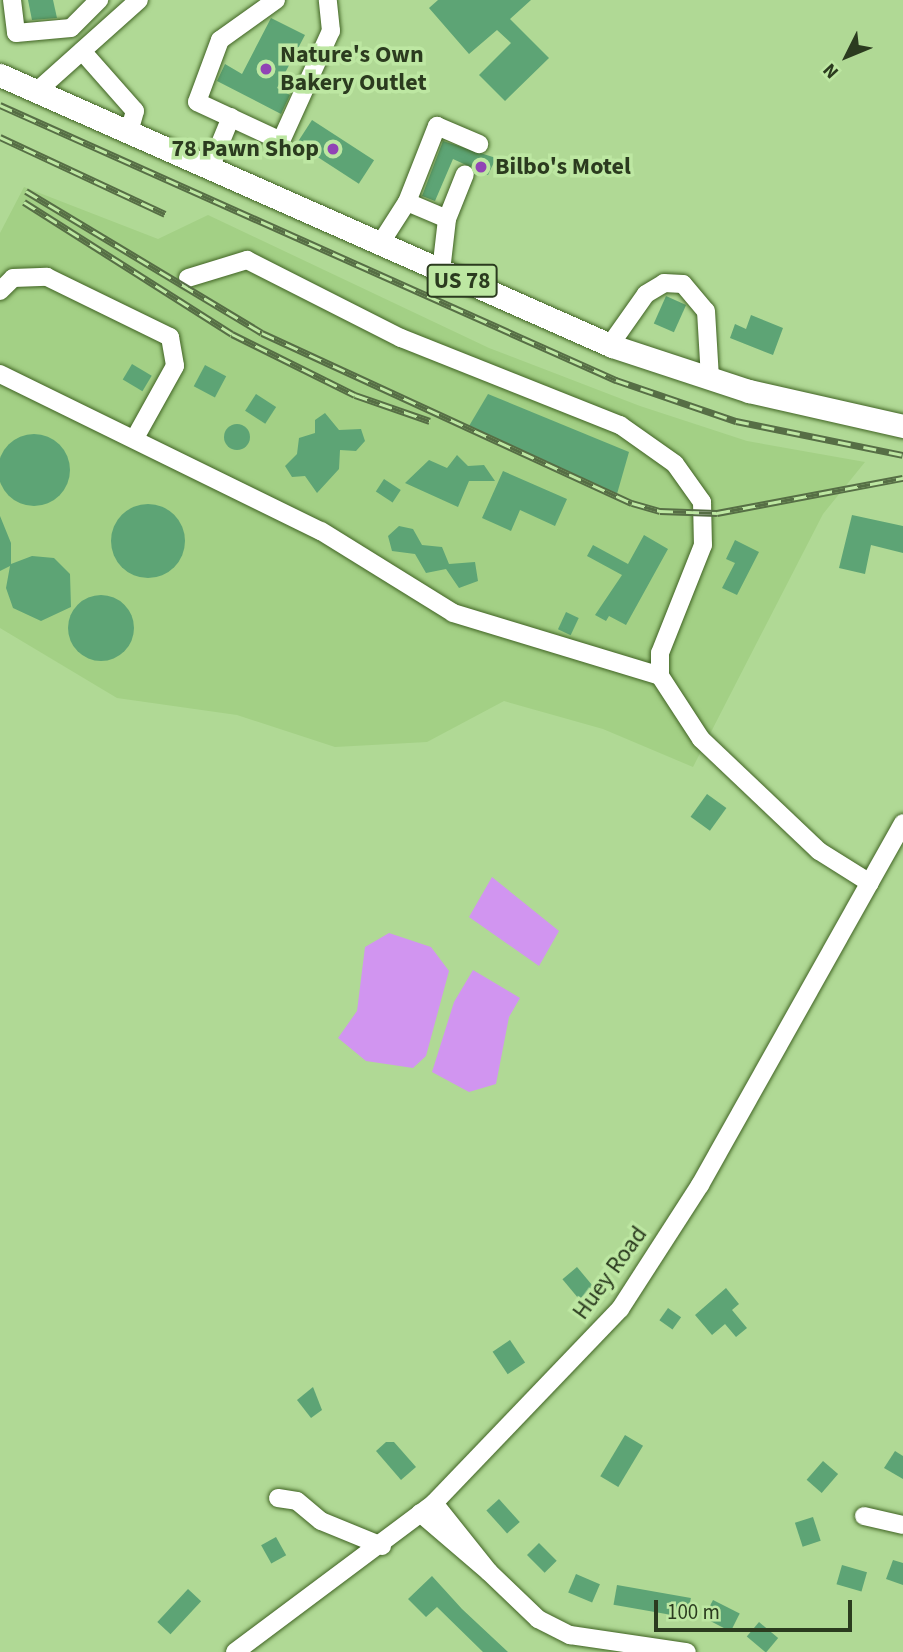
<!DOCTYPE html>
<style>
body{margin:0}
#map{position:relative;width:903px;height:1652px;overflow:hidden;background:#b0d995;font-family:"Source Sans 3",sans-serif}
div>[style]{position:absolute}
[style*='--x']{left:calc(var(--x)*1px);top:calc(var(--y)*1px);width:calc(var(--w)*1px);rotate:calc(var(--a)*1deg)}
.built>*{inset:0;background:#a3d085}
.water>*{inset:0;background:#d195f0}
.building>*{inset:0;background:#5da475;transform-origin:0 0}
.round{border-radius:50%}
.roads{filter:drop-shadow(0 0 2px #406323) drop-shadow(0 0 2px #406323)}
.minor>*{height:18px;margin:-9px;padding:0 9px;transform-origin:9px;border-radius:9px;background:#fff}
.major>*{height:23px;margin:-11.5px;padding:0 11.5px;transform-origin:11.5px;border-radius:11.5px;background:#fff}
.rail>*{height:7px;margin-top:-3.5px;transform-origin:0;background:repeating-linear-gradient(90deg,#bde7a2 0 13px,#566e45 0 26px);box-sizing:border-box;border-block:2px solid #566e45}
.dots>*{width:19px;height:19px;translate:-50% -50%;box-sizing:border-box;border:4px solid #bde7a2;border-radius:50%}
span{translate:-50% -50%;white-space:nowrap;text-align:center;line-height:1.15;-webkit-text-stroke:7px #bde7a2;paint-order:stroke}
.shield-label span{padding:2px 5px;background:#bde7a2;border:2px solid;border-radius:5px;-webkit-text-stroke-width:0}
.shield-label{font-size:23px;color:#2b3b1f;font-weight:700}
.poi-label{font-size:24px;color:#2b3b1f;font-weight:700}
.left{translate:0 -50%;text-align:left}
.right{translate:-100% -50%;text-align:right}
.street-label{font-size:24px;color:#2b3b1f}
.north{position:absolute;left:812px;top:21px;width:70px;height:70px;-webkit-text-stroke:5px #bde7a2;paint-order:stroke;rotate:227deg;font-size:19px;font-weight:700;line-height:28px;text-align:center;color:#2b3b1f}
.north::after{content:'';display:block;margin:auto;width:24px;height:32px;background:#2b3b1f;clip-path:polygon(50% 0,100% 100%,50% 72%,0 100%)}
.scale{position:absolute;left:654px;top:1600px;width:198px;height:32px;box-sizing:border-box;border:4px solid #2b3b1f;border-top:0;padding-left:9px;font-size:21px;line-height:24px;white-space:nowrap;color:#2b3b1f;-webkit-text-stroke:5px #bde7a2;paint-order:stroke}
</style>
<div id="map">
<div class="built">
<i style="clip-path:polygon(24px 187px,158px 239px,208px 215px,489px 348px,640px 406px,747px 441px,865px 462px,823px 514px,693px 767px,603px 729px,504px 701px,427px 742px,335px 747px,237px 715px,117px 698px,0 628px,0 233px)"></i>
</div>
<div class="water">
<i style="clip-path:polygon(492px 877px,559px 931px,539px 966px,469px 917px)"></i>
<i style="clip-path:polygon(389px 933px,431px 947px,449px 971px,426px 1056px,413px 1068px,366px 1061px,338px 1038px,357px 1011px,365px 947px)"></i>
<i style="clip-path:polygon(473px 970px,520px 998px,509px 1017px,496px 1084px,469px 1092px,432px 1072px,454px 1002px)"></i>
</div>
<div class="building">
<i style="clip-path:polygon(28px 0,53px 0,57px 18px,32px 20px)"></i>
<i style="clip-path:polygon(438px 0,531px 0,510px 19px,549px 58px,505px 101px,479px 75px,511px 43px,497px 30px,469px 54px,429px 8px)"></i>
<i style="clip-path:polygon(271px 18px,305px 35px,277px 88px,290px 95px,281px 114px,217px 81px,225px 64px,242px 74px)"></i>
<i style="left:312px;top:120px;width:74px;height:28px;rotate:33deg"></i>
<i style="clip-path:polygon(443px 141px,496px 158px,488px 175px,453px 159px,435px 201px,422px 196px)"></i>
<i style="left:666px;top:296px;width:22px;height:30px;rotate:24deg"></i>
<i style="clip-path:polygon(751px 315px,783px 328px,773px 355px,730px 338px,735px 324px,746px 329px)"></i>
<i style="left:132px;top:364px;width:23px;height:18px;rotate:31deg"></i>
<i style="left:205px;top:365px;width:24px;height:24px;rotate:28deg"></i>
<i style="left:256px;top:394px;width:24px;height:20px;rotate:33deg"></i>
<i style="clip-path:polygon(488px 394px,629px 452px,617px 494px,469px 426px)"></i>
<i style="clip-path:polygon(325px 413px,339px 430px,361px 429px,365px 441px,356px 451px,340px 450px,339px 469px,317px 493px,305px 476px,292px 477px,285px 466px,297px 454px,299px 438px,315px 433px,315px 420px)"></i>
<i class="round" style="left:224px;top:424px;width:26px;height:26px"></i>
<i class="round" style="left:-2px;top:434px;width:72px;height:72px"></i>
<i style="clip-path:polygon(457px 455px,468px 466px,484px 465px,495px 481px,469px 481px,458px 507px,405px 483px,429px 460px,447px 468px)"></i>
<i style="clip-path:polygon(503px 471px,567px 499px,555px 526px,520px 510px,511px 531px,482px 518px)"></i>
<i style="left:384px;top:479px;width:20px;height:15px;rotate:33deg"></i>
<i class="round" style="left:111px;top:504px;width:74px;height:74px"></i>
<i style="clip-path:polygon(852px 515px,903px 526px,903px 553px,871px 545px,865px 574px,839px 568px)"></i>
<i style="clip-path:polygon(0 516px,11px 543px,11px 564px,32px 556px,54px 558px,70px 574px,71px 607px,41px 621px,13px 608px,6px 588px,10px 566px,0 571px)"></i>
<i style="clip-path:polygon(399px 526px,413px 529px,422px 545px,442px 547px,449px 564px,475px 562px,478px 581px,459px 588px,446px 569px,426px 573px,415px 554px,392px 551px,388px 536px)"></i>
<i style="clip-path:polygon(644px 535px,668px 549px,626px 625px,609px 616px,606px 621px,595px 615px,622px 575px,587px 556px,593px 545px,628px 564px)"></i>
<i style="clip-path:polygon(735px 540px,759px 552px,737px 595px,722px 588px,735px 563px,726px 559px)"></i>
<i class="round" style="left:68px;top:595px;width:66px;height:66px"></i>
<i style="left:566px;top:612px;width:14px;height:19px;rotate:25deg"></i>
<i style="left:707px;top:794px;width:24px;height:28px;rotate:36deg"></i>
<i style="left:577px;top:1267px;width:26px;height:19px;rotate:50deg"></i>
<i style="clip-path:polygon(726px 1288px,739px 1304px,732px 1310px,747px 1328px,736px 1337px,725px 1324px,712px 1335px,695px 1315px)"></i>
<i style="left:668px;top:1308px;width:16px;height:15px;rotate:35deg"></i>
<i style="left:510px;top:1340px;width:27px;height:21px;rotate:56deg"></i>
<i style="clip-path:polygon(313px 1387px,322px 1410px,311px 1418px,297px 1400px)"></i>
<i style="left:625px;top:1435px;width:21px;height:48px;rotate:31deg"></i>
<i style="clip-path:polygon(386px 1442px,394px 1442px,416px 1467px,401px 1480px,376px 1451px)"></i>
<i style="clip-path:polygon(895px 1451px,903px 1456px,903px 1479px,884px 1468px)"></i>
<i style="left:823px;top:1461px;width:20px;height:25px;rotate:41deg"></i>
<i style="left:499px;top:1499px;width:31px;height:17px;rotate:48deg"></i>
<i style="left:813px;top:1517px;width:25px;height:19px;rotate:72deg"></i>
<i style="left:276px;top:1537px;width:21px;height:17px;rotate:61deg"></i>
<i style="left:539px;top:1543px;width:25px;height:17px;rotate:45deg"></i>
<i style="clip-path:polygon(893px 1560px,903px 1563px,903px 1585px,886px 1579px)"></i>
<i style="left:842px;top:1565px;width:26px;height:20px;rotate:16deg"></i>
<i style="left:576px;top:1574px;width:26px;height:20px;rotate:23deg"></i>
<i style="clip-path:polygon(432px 1576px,462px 1609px,508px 1652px,483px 1652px,437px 1607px,426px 1617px,408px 1599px)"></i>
<i style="left:617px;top:1585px;width:75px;height:20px;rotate:10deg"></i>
<i style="left:188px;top:1589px;width:18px;height:45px;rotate:43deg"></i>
<i style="left:713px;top:1600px;width:30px;height:20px;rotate:27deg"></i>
<i style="left:759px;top:1622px;width:25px;height:19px;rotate:40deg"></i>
</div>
<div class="roads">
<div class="minor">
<i style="--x:12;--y:0;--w:33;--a:83"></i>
<i style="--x:16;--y:33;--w:55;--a:-5.2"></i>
<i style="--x:71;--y:28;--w:40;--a:-45"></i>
<i style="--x:276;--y:0;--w:69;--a:144.5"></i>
<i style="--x:220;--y:40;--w:66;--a:110.4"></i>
<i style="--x:197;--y:102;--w:93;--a:24.9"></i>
<i style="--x:281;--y:141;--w:121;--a:-65.6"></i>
<i style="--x:331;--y:31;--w:31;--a:-96"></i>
<i style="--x:82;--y:51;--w:80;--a:48.5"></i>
<i style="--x:135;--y:111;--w:22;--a:106"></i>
<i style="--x:36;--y:92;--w:138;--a:-41.8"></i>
<i style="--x:210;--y:168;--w:55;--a:-67.6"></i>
<i style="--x:407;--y:202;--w:43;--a:23"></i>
<i style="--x:380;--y:244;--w:50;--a:-57.3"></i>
<i style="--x:407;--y:202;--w:82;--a:-68.5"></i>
<i style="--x:437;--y:126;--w:46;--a:23.2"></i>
<i style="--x:441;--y:271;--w:52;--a:-83.4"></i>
<i style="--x:447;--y:219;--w:48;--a:-68.2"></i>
<i style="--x:188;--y:278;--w:62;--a:-17"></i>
<i style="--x:247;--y:260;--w:173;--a:26.9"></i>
<i style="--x:401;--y:338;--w:236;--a:21.7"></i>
<i style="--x:620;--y:425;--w:67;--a:35.3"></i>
<i style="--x:675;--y:464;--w:47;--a:54.6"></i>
<i style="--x:702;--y:502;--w:43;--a:88.7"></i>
<i style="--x:703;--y:545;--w:116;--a:111.7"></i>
<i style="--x:660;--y:653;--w:23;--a:90"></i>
<i style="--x:660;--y:676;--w:75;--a:56.9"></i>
<i style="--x:701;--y:739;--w:163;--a:43.5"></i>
<i style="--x:819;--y:851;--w:60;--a:32.1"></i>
<i style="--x:0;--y:291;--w:18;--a:-45"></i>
<i style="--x:13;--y:278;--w:34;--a:-2"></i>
<i style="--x:47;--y:277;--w:137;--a:26"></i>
<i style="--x:170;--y:337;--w:29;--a:80"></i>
<i style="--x:175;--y:366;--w:80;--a:119.1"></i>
<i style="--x:610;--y:345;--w:62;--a:-54.8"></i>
<i style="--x:646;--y:294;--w:21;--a:-31"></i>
<i style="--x:664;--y:283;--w:19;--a:3"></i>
<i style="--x:683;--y:284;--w:35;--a:50"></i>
<i style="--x:706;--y:311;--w:68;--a:86.6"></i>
<i style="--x:0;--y:374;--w:357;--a:26.1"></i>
<i style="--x:321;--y:531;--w:155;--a:31.8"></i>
<i style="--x:453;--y:613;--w:216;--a:16.9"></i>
<i style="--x:278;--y:1498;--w:19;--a:9"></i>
<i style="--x:297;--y:1501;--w:31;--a:40"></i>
<i style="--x:321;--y:1521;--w:66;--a:22.3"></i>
<i style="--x:434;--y:1503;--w:88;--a:51.4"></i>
<i style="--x:489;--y:1572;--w:68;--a:43.8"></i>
<i style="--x:538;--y:1619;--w:36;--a:27"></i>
<i style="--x:570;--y:1635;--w:118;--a:8.3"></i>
<i style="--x:420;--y:1513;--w:91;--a:40.5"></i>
<i style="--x:864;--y:1516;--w:40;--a:13"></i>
<i style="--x:235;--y:1652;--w:249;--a:-36.8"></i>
<i style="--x:434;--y:1503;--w:269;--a:-46.2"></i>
<i style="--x:620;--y:1309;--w:148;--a:-57.2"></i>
<i style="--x:700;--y:1185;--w:415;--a:-60.7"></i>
</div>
<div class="major">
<i style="--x:0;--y:75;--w:669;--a:23.88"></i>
<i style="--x:612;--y:346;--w:144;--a:18.2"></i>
<i style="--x:749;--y:391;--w:158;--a:12.8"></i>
</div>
</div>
<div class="rail">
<i style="--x:0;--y:105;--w:675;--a:24.06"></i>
<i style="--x:616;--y:380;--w:127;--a:18.9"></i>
<i style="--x:736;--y:421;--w:170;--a:11.5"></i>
<i style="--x:0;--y:137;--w:182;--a:25"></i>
<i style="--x:26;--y:191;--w:275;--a:31"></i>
<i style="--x:262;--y:333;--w:407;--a:24.7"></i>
<i style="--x:632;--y:503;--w:29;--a:16"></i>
<i style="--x:660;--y:511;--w:57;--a:2"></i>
<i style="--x:717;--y:513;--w:189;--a:-10.7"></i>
<i style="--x:24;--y:202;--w:246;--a:32.4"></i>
<i style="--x:232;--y:334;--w:137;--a:26.4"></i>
<i style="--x:355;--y:395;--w:79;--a:19.1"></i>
</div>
<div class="dots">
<i style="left:266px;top:69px;background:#9144b5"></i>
<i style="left:333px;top:149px;background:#9144b5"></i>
<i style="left:481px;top:167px;background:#9144b5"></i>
</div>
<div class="shield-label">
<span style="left:462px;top:281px">US 78</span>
</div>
<div class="poi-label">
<span class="left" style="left:280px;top:69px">Nature's Own<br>Bakery Outlet</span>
<span class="right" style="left:319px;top:149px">78 Pawn Shop</span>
<span class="left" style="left:495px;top:167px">Bilbo's Motel</span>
</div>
<div class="street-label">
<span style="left:610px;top:1273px;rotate:-54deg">Huey Road</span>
</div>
<div class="north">N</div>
<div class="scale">100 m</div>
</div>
